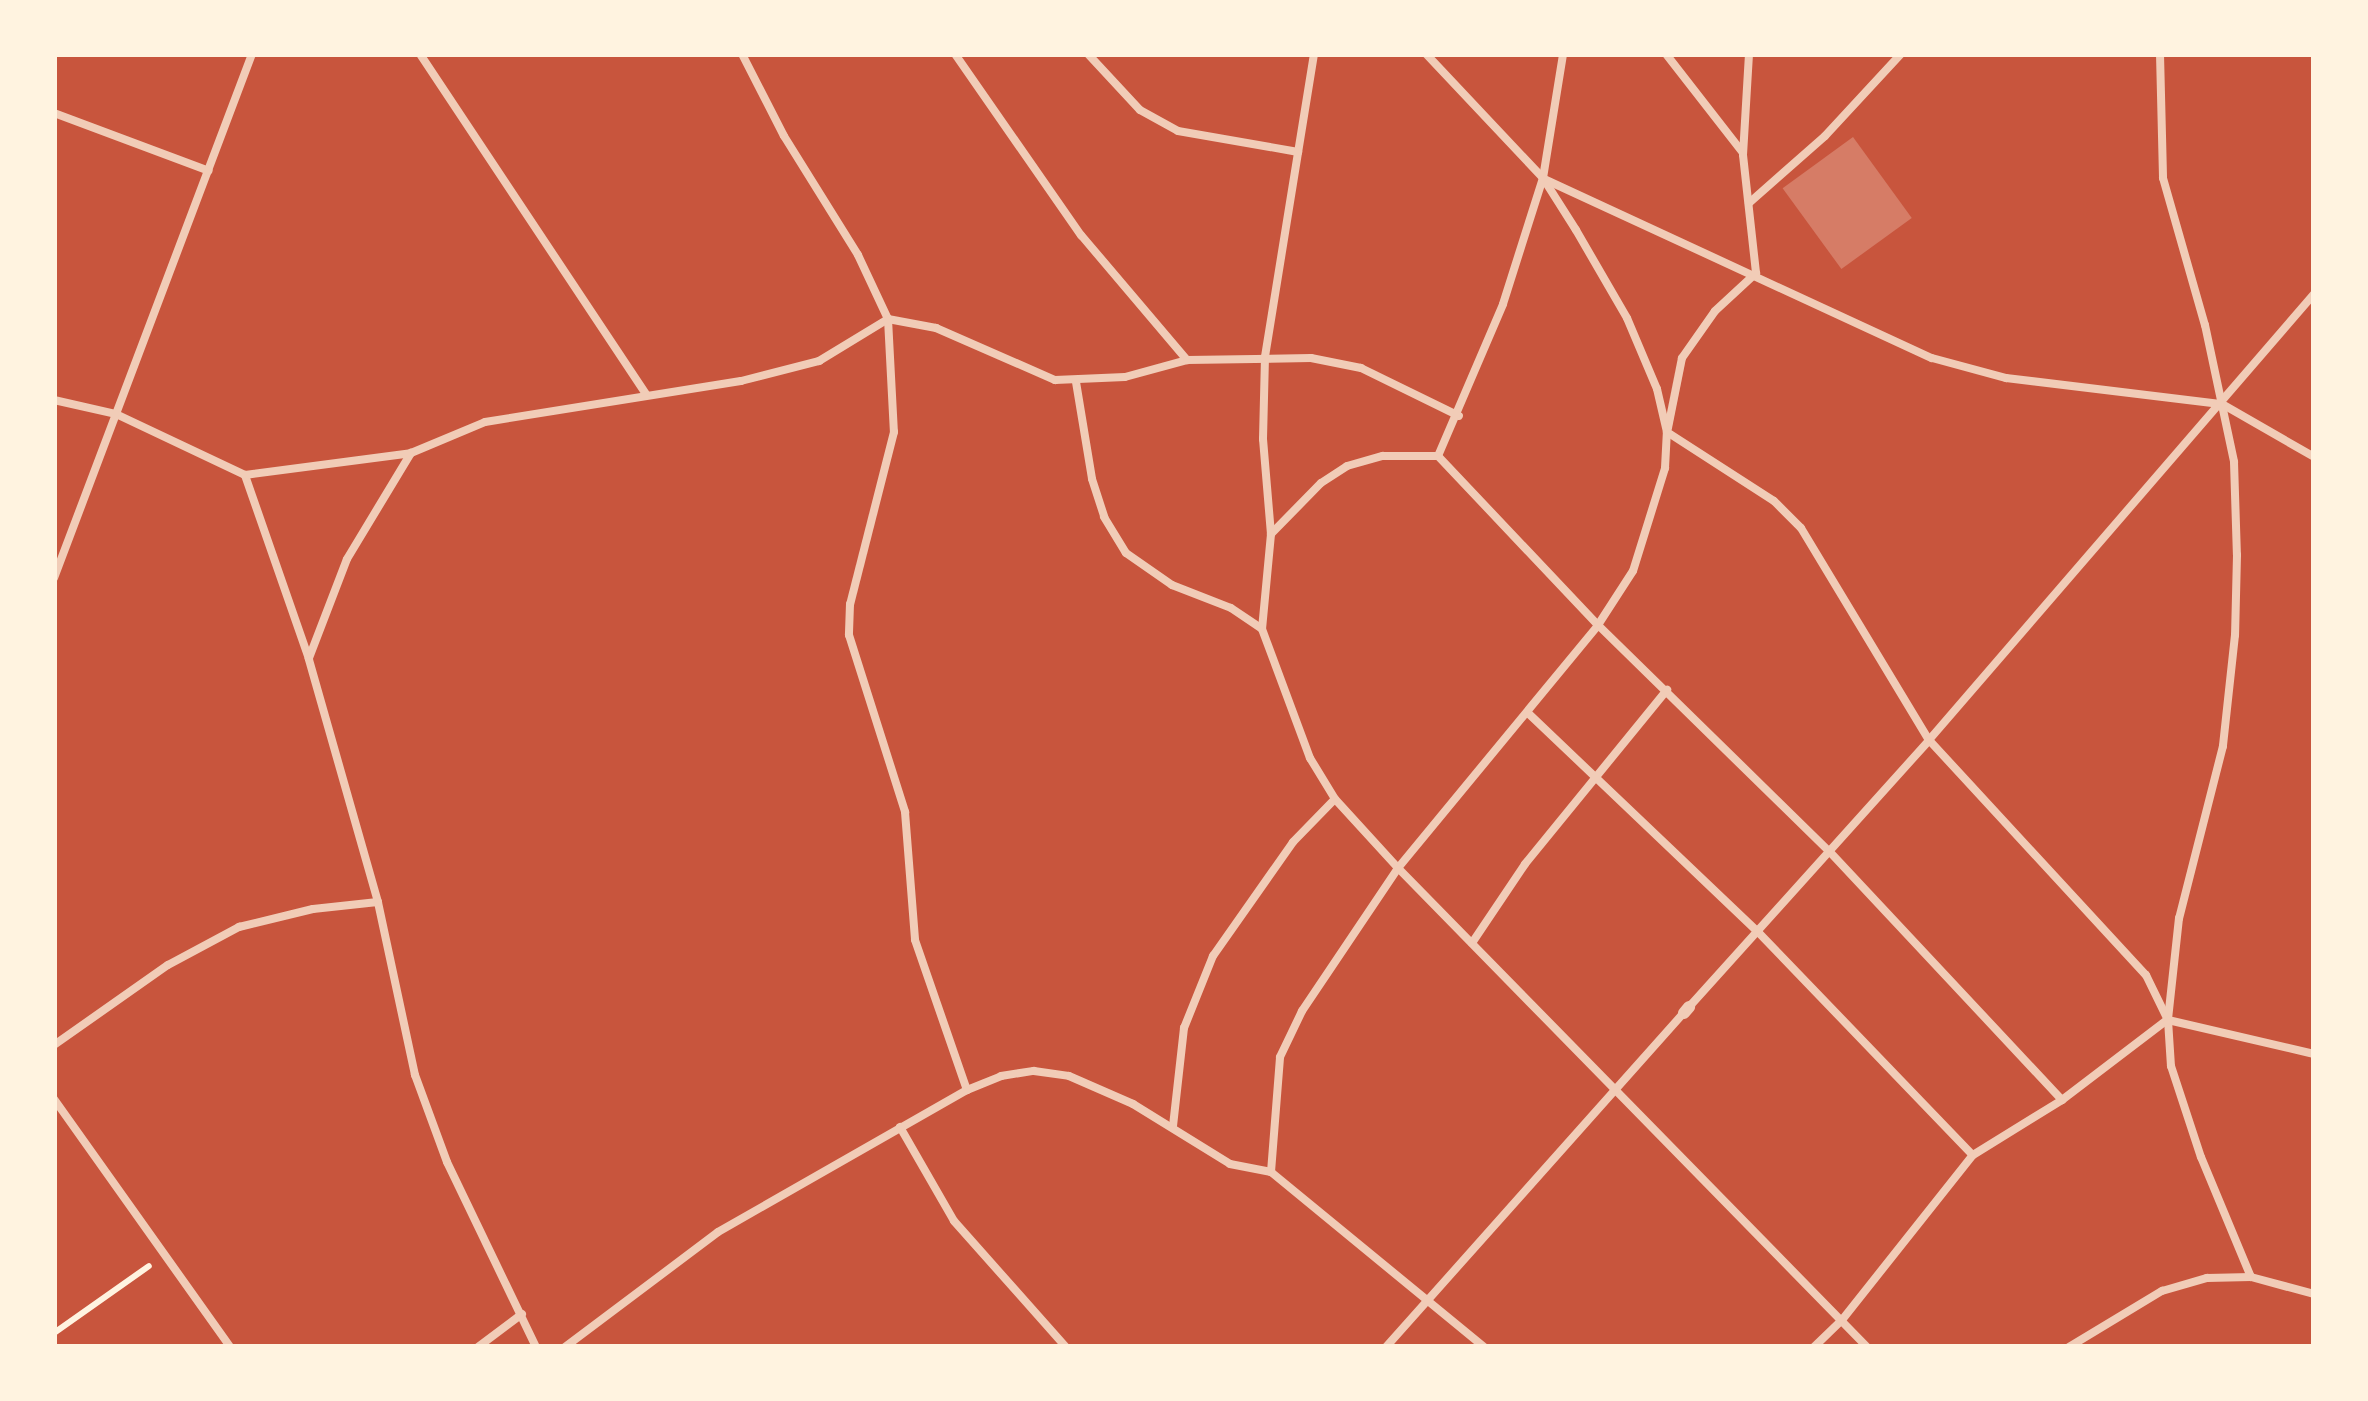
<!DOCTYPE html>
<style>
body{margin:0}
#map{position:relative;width:2368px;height:1401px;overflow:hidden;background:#c8553d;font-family:"Open Sans",sans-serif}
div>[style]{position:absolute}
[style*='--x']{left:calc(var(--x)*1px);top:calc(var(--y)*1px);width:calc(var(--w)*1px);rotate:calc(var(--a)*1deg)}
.building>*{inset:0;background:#d67c66;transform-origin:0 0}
.path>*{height:6px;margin:-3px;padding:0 3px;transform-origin:3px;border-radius:3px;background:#fff3e0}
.service>*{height:8px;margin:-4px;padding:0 4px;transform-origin:4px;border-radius:4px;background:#f1ccb7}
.minor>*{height:12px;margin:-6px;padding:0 6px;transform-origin:6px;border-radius:6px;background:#f1ccb7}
span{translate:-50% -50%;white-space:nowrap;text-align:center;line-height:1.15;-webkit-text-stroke:9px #fff3e0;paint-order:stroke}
.frame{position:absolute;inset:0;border:57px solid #fff3e0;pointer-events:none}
</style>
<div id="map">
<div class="building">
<i style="left:1853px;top:137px;width:100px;height:87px;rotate:54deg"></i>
</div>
<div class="path">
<i style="--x:54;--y:1333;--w:116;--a:-35.2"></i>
</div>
<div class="service">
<i style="--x:420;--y:54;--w:408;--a:56.4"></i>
<i style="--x:742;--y:54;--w:92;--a:62.9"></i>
<i style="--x:784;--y:136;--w:140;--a:58.1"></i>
<i style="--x:858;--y:255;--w:71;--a:64.9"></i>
<i style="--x:888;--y:319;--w:113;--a:87"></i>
<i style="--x:894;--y:432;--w:178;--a:104.3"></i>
<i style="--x:850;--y:604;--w:31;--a:92"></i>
<i style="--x:849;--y:635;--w:186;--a:72.4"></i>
<i style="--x:905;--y:812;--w:128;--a:85.5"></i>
<i style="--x:915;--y:940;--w:159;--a:70.9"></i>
<i style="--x:955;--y:54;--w:221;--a:55.2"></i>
<i style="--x:1081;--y:235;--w:164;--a:49.7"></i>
<i style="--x:1088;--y:54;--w:76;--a:47.1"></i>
<i style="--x:1140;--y:110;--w:43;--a:28.9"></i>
<i style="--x:1178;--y:131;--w:122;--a:9.9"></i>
<i style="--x:1314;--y:54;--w:307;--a:99.2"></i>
<i style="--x:1265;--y:357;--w:82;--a:91.4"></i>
<i style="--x:1263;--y:439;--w:95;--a:85.2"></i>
<i style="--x:1271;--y:534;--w:95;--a:95.4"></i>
<i style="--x:1262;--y:629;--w:138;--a:69.6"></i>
<i style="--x:1310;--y:758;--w:48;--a:58.6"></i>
<i style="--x:1335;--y:799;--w:93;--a:47.6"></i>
<i style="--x:1398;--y:868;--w:670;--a:45.6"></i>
<i style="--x:1666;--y:54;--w:125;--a:52.1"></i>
<i style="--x:1749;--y:54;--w:101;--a:93.4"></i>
<i style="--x:1743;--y:155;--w:119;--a:83.7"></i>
<i style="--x:2160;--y:54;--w:124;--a:88.6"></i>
<i style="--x:2163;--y:178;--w:153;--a:74.1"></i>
<i style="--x:2205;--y:325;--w:140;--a:78"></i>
<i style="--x:2234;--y:462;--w:93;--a:88.2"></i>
<i style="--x:2237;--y:555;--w:80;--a:91.4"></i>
<i style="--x:2235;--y:635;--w:112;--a:96.2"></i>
<i style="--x:2223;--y:746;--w:178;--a:104.3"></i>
<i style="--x:2179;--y:918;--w:103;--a:96.2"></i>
<i style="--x:2168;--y:1020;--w:46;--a:86.3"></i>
<i style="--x:2171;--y:1066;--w:96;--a:71.8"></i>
<i style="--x:2201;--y:1157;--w:130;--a:67.4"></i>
<i style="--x:54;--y:113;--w:165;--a:20.5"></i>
<i style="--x:1544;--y:179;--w:427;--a:24.8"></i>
<i style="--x:1932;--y:358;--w:77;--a:15.1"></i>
<i style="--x:2006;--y:378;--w:218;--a:6.9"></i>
<i style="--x:2222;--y:404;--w:106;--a:29.9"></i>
<i style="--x:1749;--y:203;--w:101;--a:-41.4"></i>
<i style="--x:1825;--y:136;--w:112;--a:-47.2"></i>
<i style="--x:888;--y:319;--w:49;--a:10.6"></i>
<i style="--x:936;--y:328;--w:130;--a:23.6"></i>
<i style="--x:1055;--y:380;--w:70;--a:-2.5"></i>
<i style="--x:1125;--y:377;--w:64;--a:-15.3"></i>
<i style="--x:1187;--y:360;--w:124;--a:-0.9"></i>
<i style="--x:1311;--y:358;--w:51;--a:11.3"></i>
<i style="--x:1361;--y:368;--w:109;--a:26.1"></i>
<i style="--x:1076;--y:382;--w:98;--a:80.6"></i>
<i style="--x:1092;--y:479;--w:40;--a:72"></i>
<i style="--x:1104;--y:517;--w:42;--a:58.6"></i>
<i style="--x:1126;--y:553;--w:56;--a:34.8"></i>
<i style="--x:1172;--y:585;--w:63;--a:21.3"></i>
<i style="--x:1231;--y:608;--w:37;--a:34"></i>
<i style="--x:54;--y:400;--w:64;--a:12.7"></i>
<i style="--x:116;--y:414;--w:143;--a:25.3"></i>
<i style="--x:1668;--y:428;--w:71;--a:-78.7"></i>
<i style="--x:1682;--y:358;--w:57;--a:-54.9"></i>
<i style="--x:1715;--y:311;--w:56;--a:-42.8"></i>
<i style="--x:1667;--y:432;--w:127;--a:32.8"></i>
<i style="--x:1774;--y:501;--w:38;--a:45"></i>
<i style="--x:1801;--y:528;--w:248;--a:58.9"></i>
<i style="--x:1929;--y:740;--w:320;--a:47.3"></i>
<i style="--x:2146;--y:975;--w:48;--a:64"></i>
<i style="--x:1438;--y:456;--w:233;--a:46.6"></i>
<i style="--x:1598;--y:625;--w:323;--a:44.4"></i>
<i style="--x:1829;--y:851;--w:341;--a:46.9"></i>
<i style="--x:1438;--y:456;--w:165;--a:-66.8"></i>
<i style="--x:1503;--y:304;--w:132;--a:-72.4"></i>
<i style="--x:1543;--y:178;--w:126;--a:-80.8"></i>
<i style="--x:1271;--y:534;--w:71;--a:-45.6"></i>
<i style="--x:1321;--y:483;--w:31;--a:-33"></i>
<i style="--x:1347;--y:466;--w:37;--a:-16"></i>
<i style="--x:1383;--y:456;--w:55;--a:0"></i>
<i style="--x:54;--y:578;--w:560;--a:-69.3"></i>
<i style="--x:309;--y:658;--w:106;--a:-69"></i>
<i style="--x:347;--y:559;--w:124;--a:-58.9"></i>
<i style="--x:1528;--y:713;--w:319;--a:43.6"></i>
<i style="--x:1759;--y:933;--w:308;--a:46.1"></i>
<i style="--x:1472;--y:943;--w:95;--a:-56.1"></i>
<i style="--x:1525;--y:864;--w:225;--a:-50.8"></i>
<i style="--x:1689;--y:1007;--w:359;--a:-48"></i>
<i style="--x:1929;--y:740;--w:589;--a:-49.2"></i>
<i style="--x:2168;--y:1020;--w:150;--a:13.1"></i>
<i style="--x:54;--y:1045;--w:139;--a:-35.1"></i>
<i style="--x:168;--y:965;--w:81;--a:-28.2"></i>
<i style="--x:239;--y:927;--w:76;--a:-13.7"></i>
<i style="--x:313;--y:909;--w:65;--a:-6.1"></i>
<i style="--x:54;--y:1099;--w:304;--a:54.6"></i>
<i style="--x:1173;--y:1126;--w:99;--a:-83.6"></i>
<i style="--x:1184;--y:1028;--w:78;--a:-68.1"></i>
<i style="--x:1213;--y:956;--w:139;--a:-54.9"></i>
<i style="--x:1293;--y:842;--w:60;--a:-45.7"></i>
<i style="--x:900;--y:1127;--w:108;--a:60.1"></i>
<i style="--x:954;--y:1221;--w:169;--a:48.4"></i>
<i style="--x:1271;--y:1172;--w:115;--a:-85.5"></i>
<i style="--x:1280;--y:1057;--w:51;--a:-64.4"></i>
<i style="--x:1302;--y:1011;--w:172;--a:-56.1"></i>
<i style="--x:1398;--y:868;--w:315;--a:-50.5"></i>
<i style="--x:1598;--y:625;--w:64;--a:-57.1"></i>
<i style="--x:1633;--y:571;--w:108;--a:-72.7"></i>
<i style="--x:1665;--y:468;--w:36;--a:-87"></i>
<i style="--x:1667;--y:432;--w:44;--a:-103.1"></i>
<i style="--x:1657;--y:389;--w:77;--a:-112.9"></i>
<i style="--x:1627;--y:318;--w:102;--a:-120.1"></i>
<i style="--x:1576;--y:230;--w:62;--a:-122.4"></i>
<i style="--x:1543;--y:178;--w:170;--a:-133.3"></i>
<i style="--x:478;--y:1347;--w:55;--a:-36.9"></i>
<i style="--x:536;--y:1347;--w:205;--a:-115.7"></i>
<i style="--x:447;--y:1162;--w:93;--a:-110.2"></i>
<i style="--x:415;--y:1075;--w:177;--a:-102.1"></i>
<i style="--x:378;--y:902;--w:253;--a:-105.9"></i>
<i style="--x:309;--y:659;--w:195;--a:-109.2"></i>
<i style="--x:245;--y:475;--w:167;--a:-7.5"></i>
<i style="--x:411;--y:453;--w:80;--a:-22.7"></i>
<i style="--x:485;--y:422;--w:259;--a:-9.1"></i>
<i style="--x:741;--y:381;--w:81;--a:-14.4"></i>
<i style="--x:819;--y:361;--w:81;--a:-31.3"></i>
<i style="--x:565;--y:1347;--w:191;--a:-36.9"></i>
<i style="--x:718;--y:1232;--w:287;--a:-29.7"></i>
<i style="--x:967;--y:1090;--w:37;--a:-22"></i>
<i style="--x:1001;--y:1076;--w:33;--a:-9"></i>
<i style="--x:1034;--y:1071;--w:35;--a:8"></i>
<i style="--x:1069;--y:1076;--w:70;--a:23.6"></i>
<i style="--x:1133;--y:1104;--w:114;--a:31.7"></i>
<i style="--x:1230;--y:1164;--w:42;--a:11"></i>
<i style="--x:1271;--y:1172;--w:276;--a:39.4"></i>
<i style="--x:1386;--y:1347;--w:448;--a:-48.3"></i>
<i style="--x:1814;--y:1347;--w:39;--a:-44"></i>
<i style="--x:1842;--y:1320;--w:211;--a:-51.6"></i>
<i style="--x:1973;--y:1155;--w:105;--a:-31.7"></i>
<i style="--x:2062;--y:1100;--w:132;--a:-37.3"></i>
<i style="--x:2069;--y:1347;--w:109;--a:-31.1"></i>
<i style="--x:2162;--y:1291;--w:47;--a:-16.1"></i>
<i style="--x:2207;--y:1278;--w:44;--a:-1.3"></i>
<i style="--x:2251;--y:1277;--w:65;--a:15.1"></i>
</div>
<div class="minor">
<i style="--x:1684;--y:1013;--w:8;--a:-50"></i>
</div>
<div class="frame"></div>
</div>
